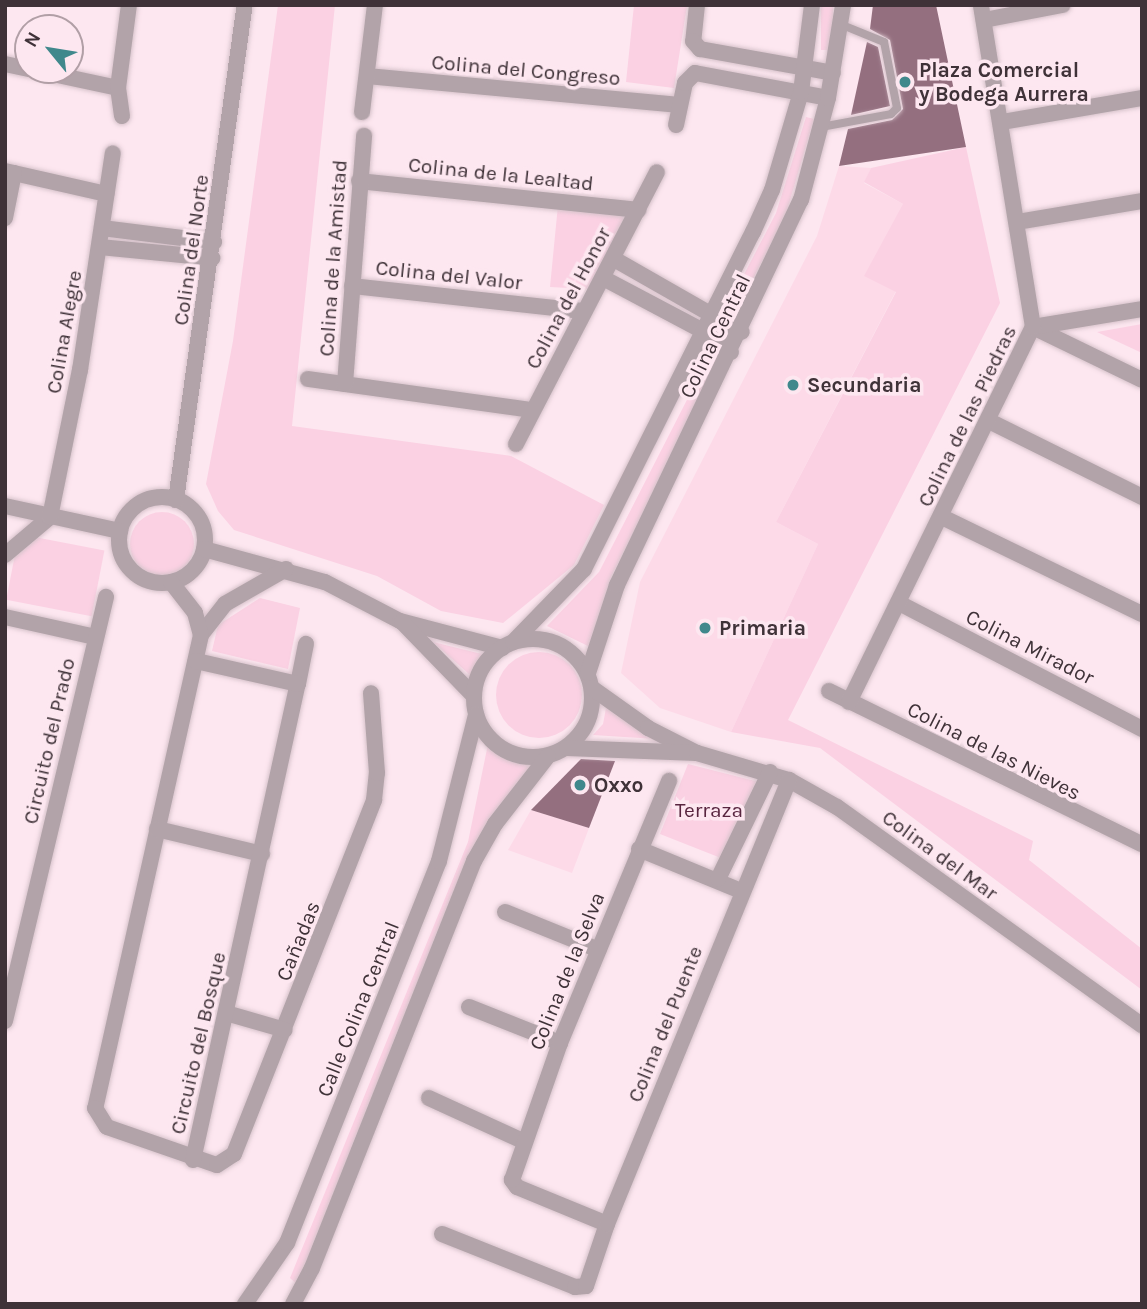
<!DOCTYPE html>
<meta charset="utf-8">
<style>
body{margin:0}
#map{position:relative;width:1147px;height:1309px;overflow:hidden;background:#fde7f0;font-family:Karla,sans-serif}
div>[style]{position:absolute}
[style*='--x']{left:calc(var(--x)*1px);top:calc(var(--y)*1px);width:calc(var(--w)*1px);rotate:calc(var(--a)*1deg)}
.built>*{inset:0;background:#fddae8}
.green>*{inset:0;background:#fbd1e3;transform-origin:0 0}
.round{border-radius:50%}
.building>*{inset:0;background:#946f7f}
.roads{filter:drop-shadow(0 0 2px #d7c3cb) drop-shadow(0 0 2px #d7c3cb)}
.service>*{height:8px;margin:-4px;padding:0 4px;transform-origin:4px;border-radius:4px;background:#b2a3a9}
.minor>*{height:16px;margin:-8px;padding:0 8px;transform-origin:8px;border-radius:8px;background:#b2a3a9}
.minor>.ring{margin:-8px;padding:0;box-sizing:content-box;background:none;border:16px solid #b2a3a9;border-radius:50%}
.dots>*{width:19px;height:19px;translate:-50% -50%;box-sizing:border-box;border:4px solid #fde7f0;border-radius:50%}
span{translate:-50% -50%;white-space:nowrap;text-align:center;line-height:1.15;-webkit-text-stroke:7px #fde7f0;paint-order:stroke}
.street-label{font-size:21px;color:#3f3238}
.poi-label{font-size:21px;color:#3f3238;font-weight:700}
.left{translate:0 -50%;text-align:left}
.park-label{font-size:21px;color:#58253f}
.frame{position:absolute;inset:0;border:7px solid #3f3238;pointer-events:none}
.north{position:absolute;left:14px;top:14px;width:70px;height:70px;box-sizing:border-box;background:#fde7f0;border:2px solid #b19fa6;border-radius:50%;rotate:300deg;font-size:19px;font-weight:700;line-height:28px;text-align:center;color:#3f3238}
.north::after{content:'';display:block;margin:auto;width:24px;height:32px;background:#40888c;clip-path:polygon(50% 0,100% 100%,50% 72%,0 100%)}
</style>
<div id="map">
<div class="built">
<i style="clip-path:polygon(839px 166px,871px 168px,864px 183px,903px 204px,896px 291px,776px 522px,818px 544px,731px 732px,660px 708px,621px 673px,640px 582px,817px 236px)"></i>
<i style="clip-path:polygon(531px 810px,589px 828px,572px 873px,508px 850px)"></i>
</div>
<div class="green">
<i style="clip-path:polygon(278px 5px,335px 5px,292px 426px,511px 456px,604px 505px,574px 565px,503px 623px,441px 611px,377px 576px,234px 530px,218px 511px,206px 484px,233px 341px)"></i>
<i style="clip-path:polygon(634px 5px,687px 6px,674px 88px,626px 82px)"></i>
<i style="left:821px;top:5px;width:12px;height:45px"></i>
<i style="clip-path:polygon(806px 117px,814px 119px,785px 217px,736px 312px,726px 309px,776px 213px)"></i>
<i style="clip-path:polygon(966px 147px,1000px 303px,788px 720px,1033px 841px,1029px 860px,1142px 949px,1142px 990px,820px 748px,731px 732px,818px 544px,776px 522px,896px 292px,864px 276px,903px 204px,864px 182px,871px 168px)"></i>
<i style="clip-path:polygon(558px 205px,627px 213px,588px 289px,550px 287px)"></i>
<i style="clip-path:polygon(1142px 324px,1142px 353px,1097px 332px)"></i>
<i style="clip-path:polygon(715px 345px,725px 350px,611px 577px,590px 647px,547px 626px,599px 572px)"></i>
<i class="round" style="left:130px;top:512px;width:64px;height:64px"></i>
<i style="left:19px;top:534px;width:87px;height:67px;rotate:11deg"></i>
<i style="clip-path:polygon(260px 598px,300px 608px,288px 669px,212px 651px,218px 625px)"></i>
<i style="clip-path:polygon(433px 642px,482px 654px,470px 675px)"></i>
<i class="round" style="left:496px;top:652px;width:86px;height:86px"></i>
<i style="clip-path:polygon(607px 703px,656px 739px,593px 735px,603px 724px)"></i>
<i style="clip-path:polygon(488px 744px,511px 762px,533px 764px,477px 842px,298px 1285px,290px 1278px,468px 842px)"></i>
<i style="clip-path:polygon(688px 764px,763px 783px,726px 860px,660px 834px)"></i>
</div>
<div class="building">
<i style="clip-path:polygon(873px 5px,936px 5px,966px 147px,839px 166px,848px 129px,892px 120px,903px 109px,890px 40px,870px 29px)"></i>
<i style="clip-path:polygon(867px 42px,878px 47px,890px 106px,851px 115px)"></i>
<i style="clip-path:polygon(581px 759px,615px 761px,589px 828px,531px 810px)"></i>
</div>
<div class="roads">
<div class="service">
<i style="--x:821;--y:127;--w:71;--a:-10.5"></i>
<i style="--x:891;--y:114;--w:8;--a:-45"></i>
<i style="--x:897;--y:108;--w:67;--a:-101.1"></i>
<i style="--x:884;--y:42;--w:48;--a:-157.8"></i>
</div>
<div class="minor">
<i style="--x:697;--y:5;--w:36;--a:96"></i>
<i style="--x:693;--y:41;--w:11;--a:49"></i>
<i style="--x:700;--y:49;--w:135;--a:10.2"></i>
<i style="--x:984;--y:20;--w:80;--a:-10.8"></i>
<i style="--x:5;--y:64;--w:24;--a:12"></i>
<i style="--x:34;--y:70;--w:86;--a:12.1"></i>
<i style="--x:367;--y:76;--w:314;--a:5.3"></i>
<i style="--x:362;--y:112;--w:108;--a:-83.1"></i>
<i style="--x:122;--y:116;--w:28;--a:-98"></i>
<i style="--x:118;--y:88;--w:84;--a:-82.5"></i>
<i style="--x:1002;--y:122;--w:142;--a:-9.7"></i>
<i style="--x:676;--y:125;--w:43;--a:-77.9"></i>
<i style="--x:685;--y:83;--w:14;--a:-45"></i>
<i style="--x:695;--y:73;--w:135;--a:10.6"></i>
<i style="--x:5;--y:171;--w:104;--a:12.8"></i>
<i style="--x:359;--y:181;--w:281;--a:5.9"></i>
<i style="--x:5;--y:218;--w:46;--a:-78.7"></i>
<i style="--x:1017;--y:222;--w:127;--a:-9.5"></i>
<i style="--x:102;--y:228;--w:113;--a:7.1"></i>
<i style="--x:100;--y:247;--w:113;--a:5.6"></i>
<i style="--x:614;--y:259;--w:147;--a:29.7"></i>
<i style="--x:603;--y:278;--w:113;--a:27.9"></i>
<i style="--x:703;--y:331;--w:35;--a:37"></i>
<i style="--x:352;--y:286;--w:233;--a:6.2"></i>
<i style="--x:1033;--y:327;--w:121;--a:25.9"></i>
<i style="--x:1033;--y:327;--w:110;--a:-9.4"></i>
<i style="--x:308;--y:379;--w:226;--a:7.9"></i>
<i style="--x:345;--y:384;--w:249;--a:-85.6"></i>
<i style="--x:989;--y:421;--w:171;--a:26.4"></i>
<i style="--x:516;--y:444;--w:306;--a:-62.6"></i>
<i class="ring" style="left:119px;top:497px;width:70px;height:70px"></i>
<i style="--x:176;--y:500;--w:500;--a:-82.1"></i>
<i style="--x:5;--y:506;--w:118;--a:12.3"></i>
<i style="--x:942;--y:517;--w:222;--a:25.9"></i>
<i style="--x:204;--y:549;--w:125;--a:15.3"></i>
<i style="--x:325;--y:582;--w:85;--a:27.5"></i>
<i style="--x:400;--y:621;--w:106;--a:14.8"></i>
<i style="--x:5;--y:555;--w:59;--a:-40.2"></i>
<i style="--x:50;--y:517;--w:150;--a:-78.5"></i>
<i style="--x:80;--y:370;--w:219;--a:-81.4"></i>
<i style="--x:286;--y:569;--w:70;--a:150.2"></i>
<i style="--x:225;--y:604;--w:39;--a:128"></i>
<i style="--x:201;--y:635;--w:485;--a:102.6"></i>
<i style="--x:95;--y:1108;--w:22;--a:58"></i>
<i style="--x:107;--y:1127;--w:116;--a:19.1"></i>
<i style="--x:217;--y:1165;--w:20;--a:-33"></i>
<i style="--x:234;--y:1154;--w:381;--a:-68.4"></i>
<i style="--x:374;--y:800;--w:27;--a:-84"></i>
<i style="--x:377;--y:773;--w:80;--a:-94.3"></i>
<i style="--x:171;--y:582;--w:39;--a:52"></i>
<i style="--x:195;--y:613;--w:23;--a:75"></i>
<i style="--x:899;--y:603;--w:274;--a:27.4"></i>
<i style="--x:5;--y:617;--w:92;--a:12.5"></i>
<i style="--x:402;--y:622;--w:103;--a:45.8"></i>
<i class="ring" style="left:474px;top:639px;width:102px;height:102px"></i>
<i style="--x:513;--y:642;--w:102;--a:-45.8"></i>
<i style="--x:584;--y:569;--w:377;--a:-63.4"></i>
<i style="--x:753;--y:232;--w:46;--a:-65.7"></i>
<i style="--x:772;--y:190;--w:102;--a:-73.5"></i>
<i style="--x:801;--y:92;--w:88;--a:-82.8"></i>
<i style="--x:588;--y:673;--w:93;--a:-71.8"></i>
<i style="--x:617;--y:585;--w:427;--a:-64.5"></i>
<i style="--x:801;--y:200;--w:106;--a:-75.2"></i>
<i style="--x:828;--y:98;--w:94;--a:-80.8"></i>
<i style="--x:298;--y:684;--w:41;--a:-78.7"></i>
<i style="--x:592;--y:688;--w:69;--a:35.5"></i>
<i style="--x:648;--y:728;--w:53;--a:27.1"></i>
<i style="--x:829;--y:691;--w:348;--a:26.1"></i>
<i style="--x:849;--y:702;--w:418;--a:-63.9"></i>
<i style="--x:1033;--y:327;--w:326;--a:-99.2"></i>
<i style="--x:567;--y:748;--w:130;--a:2.2"></i>
<i style="--x:697;--y:753;--w:96;--a:16.4"></i>
<i style="--x:789;--y:780;--w:55;--a:29.4"></i>
<i style="--x:837;--y:807;--w:375;--a:35.6"></i>
<i style="--x:157;--y:829;--w:108;--a:13.4"></i>
<i style="--x:639;--y:849;--w:110;--a:22.4"></i>
<i style="--x:718;--y:879;--w:119;--a:-64.1"></i>
<i style="--x:505;--y:912;--w:101;--a:22"></i>
<i style="--x:469;--y:1007;--w:98;--a:21.6"></i>
<i style="--x:226;--y:1013;--w:61;--a:16.1"></i>
<i style="--x:5;--y:1021;--w:436;--a:-76.6"></i>
<i style="--x:429;--y:1098;--w:103;--a:24.6"></i>
<i style="--x:193;--y:1160;--w:487;--a:-77.6"></i>
<i style="--x:298;--y:684;--w:105;--a:-167.3"></i>
<i style="--x:607;--y:1224;--w:97;--a:-157.7"></i>
<i style="--x:517;--y:1187;--w:9;--a:-126"></i>
<i style="--x:512;--y:1180;--w:145;--a:-70.7"></i>
<i style="--x:560;--y:1043;--w:284;--a:-67.4"></i>
<i style="--x:442;--y:1234;--w:143;--a:21.7"></i>
<i style="--x:575;--y:1287;--w:11;--a:-5"></i>
<i style="--x:586;--y:1286;--w:65;--a:-71.3"></i>
<i style="--x:607;--y:1224;--w:480;--a:-67.7"></i>
<i style="--x:245;--y:1304;--w:74;--a:-55.5"></i>
<i style="--x:287;--y:1243;--w:411;--a:-68.3"></i>
<i style="--x:439;--y:861;--w:151;--a:-75.8"></i>
<i style="--x:293;--y:1304;--w:41;--a:-62.2"></i>
<i style="--x:312;--y:1268;--w:438;--a:-68.3"></i>
<i style="--x:474;--y:861;--w:43;--a:-60.4"></i>
<i style="--x:495;--y:824;--w:86;--a:-52.1"></i>
</div>
</div>
<div class="dots">
<i style="left:905px;top:82px;background:#40888c"></i>
<i style="left:793px;top:385px;background:#40888c"></i>
<i style="left:705px;top:628px;background:#40888c"></i>
<i style="left:580px;top:785px;background:#40888c"></i>
</div>
<div class="street-label">
<span style="left:526px;top:70px;rotate:5deg">Colina del Congreso</span>
<span style="left:501px;top:174px;rotate:6deg">Colina de la Lealtad</span>
<span style="left:191px;top:250px;rotate:-82deg">Colina del Norte</span>
<span style="left:333px;top:258px;rotate:-86deg">Colina de la Amistad</span>
<span style="left:449px;top:275px;rotate:6deg">Colina del Valor</span>
<span style="left:568px;top:298px;rotate:-62deg">Colina del Honor</span>
<span style="left:64px;top:332px;rotate:-80deg">Colina Alegre</span>
<span style="left:715px;top:336px;rotate:-64deg">Colina Central</span>
<span style="left:967px;top:416px;rotate:-64deg">Colina de las Piedras</span>
<span style="left:1030px;top:647px;rotate:27deg">Colina Mirador</span>
<span style="left:49px;top:741px;rotate:-77deg">Circuito del Prado</span>
<span style="left:994px;top:751px;rotate:27deg">Colina de las Nieves</span>
<span style="left:940px;top:855px;rotate:36deg">Colina del Mar</span>
<span style="left:298px;top:941px;rotate:-68deg">Cañadas</span>
<span style="left:567px;top:971px;rotate:-68deg">Colina de la Selva</span>
<span style="left:358px;top:1009px;rotate:-68deg">Calle Colina Central</span>
<span style="left:665px;top:1024px;rotate:-68deg">Colina del Puente</span>
<span style="left:198px;top:1043px;rotate:-77deg">Circuito del Bosque</span>
</div>
<div class="poi-label">
<span class="left" style="left:919px;top:82px">Plaza Comercial<br>y Bodega Aurrera</span>
<span class="left" style="left:807px;top:385px">Secundaria</span>
<span class="left" style="left:719px;top:628px">Primaria</span>
<span class="left" style="left:594px;top:785px">Oxxo</span>
</div>
<div class="park-label">
<span style="left:709px;top:810px">Terraza</span>
</div>
<div class="frame"></div>
<div class="north">N</div>
</div>
